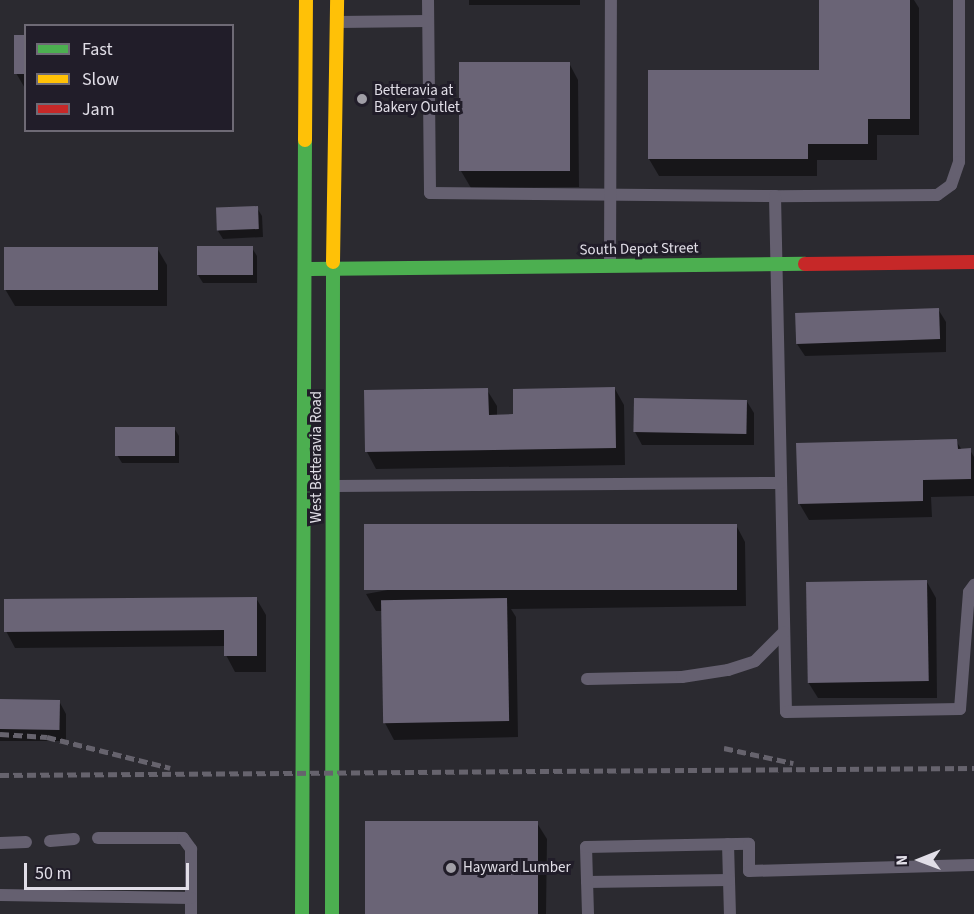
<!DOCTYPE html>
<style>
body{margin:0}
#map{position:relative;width:974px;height:914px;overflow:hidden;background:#2b2a30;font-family:"Source Sans 3",sans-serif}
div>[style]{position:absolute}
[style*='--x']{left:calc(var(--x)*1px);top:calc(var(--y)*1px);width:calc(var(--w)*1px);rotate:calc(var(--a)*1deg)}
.shadow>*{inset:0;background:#0007;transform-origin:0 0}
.building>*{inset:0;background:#6a6476;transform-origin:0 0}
.lane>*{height:12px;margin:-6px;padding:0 6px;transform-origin:6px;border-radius:6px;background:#656070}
.fast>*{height:14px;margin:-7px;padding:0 7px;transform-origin:7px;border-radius:7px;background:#4caf50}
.slow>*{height:14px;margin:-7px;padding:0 7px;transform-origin:7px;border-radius:7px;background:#ffc107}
.jam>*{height:14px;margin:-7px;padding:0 7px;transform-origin:7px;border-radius:7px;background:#c62828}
.rail>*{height:4.5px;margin-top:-2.25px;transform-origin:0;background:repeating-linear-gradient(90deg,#66636d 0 9px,transparent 0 13.5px)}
.dots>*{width:16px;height:16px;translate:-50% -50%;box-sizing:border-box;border:3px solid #211d29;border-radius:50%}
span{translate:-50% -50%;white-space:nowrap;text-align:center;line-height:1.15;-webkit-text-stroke:6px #211d29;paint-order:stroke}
.poi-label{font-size:15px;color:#e1dee7}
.left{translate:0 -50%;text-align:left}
.street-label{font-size:15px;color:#e1dee7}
.legend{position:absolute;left:24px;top:24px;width:210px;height:108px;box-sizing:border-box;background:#211d29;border:2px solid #6e6a75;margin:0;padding:8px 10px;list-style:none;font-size:18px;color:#e1dee7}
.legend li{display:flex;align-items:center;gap:12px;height:30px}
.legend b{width:30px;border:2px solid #6e6a75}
.north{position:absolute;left:890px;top:830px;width:60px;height:60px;-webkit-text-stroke:4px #211d29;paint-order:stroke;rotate:269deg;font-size:16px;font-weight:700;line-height:24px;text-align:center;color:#e1dee7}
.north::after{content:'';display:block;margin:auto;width:21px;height:27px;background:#e1dee7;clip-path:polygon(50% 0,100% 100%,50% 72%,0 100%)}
.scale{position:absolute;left:24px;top:863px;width:165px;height:27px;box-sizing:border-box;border:3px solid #e1dee7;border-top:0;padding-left:8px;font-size:18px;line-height:21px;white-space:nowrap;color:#e1dee7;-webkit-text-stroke:4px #211d29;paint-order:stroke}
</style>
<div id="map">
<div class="shadow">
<i style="left:469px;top:0;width:111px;height:5px"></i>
<i style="clip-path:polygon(820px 0,914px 0,919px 8px,919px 135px,877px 135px,877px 160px,817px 160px,817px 176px,659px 176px,649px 159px,649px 72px,821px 72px)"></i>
<i style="clip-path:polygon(26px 36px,26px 90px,16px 73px)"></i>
<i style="clip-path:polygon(569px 63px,578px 80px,579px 187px,471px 188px,461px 171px,460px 64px)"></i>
<i style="clip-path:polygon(257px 208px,262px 216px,263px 237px,223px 239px,218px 231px)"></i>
<i style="clip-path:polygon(157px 248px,167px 265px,167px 306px,15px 306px,5px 289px)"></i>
<i style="clip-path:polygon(252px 248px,257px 256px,257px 283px,203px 283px,198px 275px)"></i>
<i style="clip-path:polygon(938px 309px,946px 322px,946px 352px,805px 356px,797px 344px)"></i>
<i style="clip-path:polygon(615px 389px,624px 405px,625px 465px,376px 469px,367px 452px,366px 391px,487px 390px,497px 406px,497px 416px,515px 416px)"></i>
<i style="clip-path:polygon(746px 400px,754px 413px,754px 445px,642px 445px,635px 432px)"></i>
<i style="clip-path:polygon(174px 428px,179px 436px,179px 463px,122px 463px,117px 455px)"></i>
<i style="clip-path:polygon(956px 441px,962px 450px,970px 450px,974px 457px,974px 496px,931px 497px,932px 517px,809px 520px,799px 503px)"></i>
<i style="clip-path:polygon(736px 525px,745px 542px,746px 606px,511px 609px,516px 617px,518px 737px,394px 740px,385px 723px,382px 611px,376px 611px,366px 594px)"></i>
<i style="clip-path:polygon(927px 582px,936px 598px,937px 698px,818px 698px,808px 682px)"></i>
<i style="clip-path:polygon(256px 598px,266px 615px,266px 672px,235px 672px,226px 655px,226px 646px,15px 648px,6px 631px)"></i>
<i style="clip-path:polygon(0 701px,59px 701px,66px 714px,66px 741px,0 741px)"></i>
<i style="clip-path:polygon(537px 823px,547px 839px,546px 914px,367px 914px)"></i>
</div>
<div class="building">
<i style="clip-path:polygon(819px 0,910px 0,910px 119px,868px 119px,868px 144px,808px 144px,808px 159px,648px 159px,648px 70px,819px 70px)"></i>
<i style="left:14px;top:35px;width:12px;height:39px"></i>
<i style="left:570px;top:62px;width:109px;height:111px;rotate:90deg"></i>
<i style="left:258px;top:206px;width:23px;height:42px;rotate:88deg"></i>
<i style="left:197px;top:246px;width:56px;height:29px"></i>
<i style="left:4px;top:247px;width:154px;height:43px"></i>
<i style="left:939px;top:308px;width:31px;height:144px;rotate:88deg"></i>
<i style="clip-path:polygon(615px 387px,616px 448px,365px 452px,364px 390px,488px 388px,489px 415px,513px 414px,513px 389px)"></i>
<i style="left:634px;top:398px;width:113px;height:34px;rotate:1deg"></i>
<i style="left:115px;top:427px;width:60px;height:29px"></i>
<i style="clip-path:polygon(957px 439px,958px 449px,971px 448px,971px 479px,923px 480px,923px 501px,798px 504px,796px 443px)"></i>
<i style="left:737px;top:524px;width:66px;height:373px;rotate:90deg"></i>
<i style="left:927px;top:580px;width:101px;height:121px;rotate:89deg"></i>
<i style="clip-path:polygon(257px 597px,257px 656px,224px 656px,224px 630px,4px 632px,4px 599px)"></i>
<i style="left:507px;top:598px;width:123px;height:126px;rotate:89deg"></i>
<i style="left:0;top:699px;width:60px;height:30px;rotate:1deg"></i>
<i style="left:365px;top:821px;width:173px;height:93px"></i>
</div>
<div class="lane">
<i style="--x:428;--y:0;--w:193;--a:89.4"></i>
<i style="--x:430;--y:193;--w:345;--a:0.5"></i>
<i style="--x:959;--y:0;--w:162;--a:90"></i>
<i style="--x:959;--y:162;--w:24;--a:109"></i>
<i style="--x:951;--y:185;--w:17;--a:144"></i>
<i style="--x:937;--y:195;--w:162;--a:179.6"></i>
<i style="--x:775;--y:196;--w:516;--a:88.78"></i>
<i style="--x:786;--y:712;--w:174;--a:-1"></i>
<i style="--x:960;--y:709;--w:117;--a:-85.6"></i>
<i style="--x:969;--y:592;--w:9;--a:-54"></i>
<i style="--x:338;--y:22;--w:90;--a:-0.6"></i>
<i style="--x:610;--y:265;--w:265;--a:-89.8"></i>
<i style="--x:335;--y:486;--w:446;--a:-0.4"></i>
<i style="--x:587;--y:679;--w:95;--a:-1.2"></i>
<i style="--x:682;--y:677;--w:47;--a:-8.7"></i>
<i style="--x:728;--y:670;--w:28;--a:-18"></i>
<i style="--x:755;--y:661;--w:41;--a:-45"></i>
<i style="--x:98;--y:838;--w:85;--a:0"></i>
<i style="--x:183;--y:838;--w:14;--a:54"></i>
<i style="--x:191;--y:849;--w:65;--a:90"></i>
<i style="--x:50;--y:841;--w:24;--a:-5"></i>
<i style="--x:0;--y:843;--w:26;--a:-2"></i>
<i style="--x:728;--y:844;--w:70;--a:88.4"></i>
<i style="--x:587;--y:882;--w:142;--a:-0.8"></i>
<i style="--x:0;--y:895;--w:191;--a:0.9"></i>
<i style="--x:588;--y:914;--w:67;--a:-91.7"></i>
<i style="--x:586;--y:847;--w:163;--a:-1.1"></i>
<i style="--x:749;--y:844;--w:27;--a:90"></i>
<i style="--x:749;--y:871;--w:225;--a:-1.5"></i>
</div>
<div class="fast">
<i style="--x:310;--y:269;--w:495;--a:-0.6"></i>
<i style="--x:302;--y:914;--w:774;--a:-89.78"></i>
<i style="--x:332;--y:914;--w:652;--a:-89.91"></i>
</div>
<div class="slow">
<i style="--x:305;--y:140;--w:140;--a:-89.6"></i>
<i style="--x:333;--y:262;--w:262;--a:-89.1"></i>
</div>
<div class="jam">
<i style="--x:805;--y:264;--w:169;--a:-0.7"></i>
</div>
<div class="rail">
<i style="--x:0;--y:734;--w:47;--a:3.7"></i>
<i style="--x:47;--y:737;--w:127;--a:14.1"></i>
<i style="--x:724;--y:748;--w:71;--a:12.3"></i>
<i style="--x:0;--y:775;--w:974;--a:-0.41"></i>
</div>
<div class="dots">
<i style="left:362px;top:99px;background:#a19fa7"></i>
<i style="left:451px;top:868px;background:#a19fa7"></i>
</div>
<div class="poi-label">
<span class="left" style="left:374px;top:99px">Betteravia at<br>Bakery Outlet</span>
<span class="left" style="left:463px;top:868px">Hayward Lumber</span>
</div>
<div class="street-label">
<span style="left:639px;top:249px;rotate:-1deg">South Depot Street</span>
<span style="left:317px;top:457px;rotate:-90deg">West Betteravia Road</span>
</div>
<ul class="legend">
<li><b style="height:8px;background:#4caf50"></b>Fast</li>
<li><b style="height:8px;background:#ffc107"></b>Slow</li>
<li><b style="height:8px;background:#c62828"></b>Jam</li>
</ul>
<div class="north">N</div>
<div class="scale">50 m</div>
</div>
